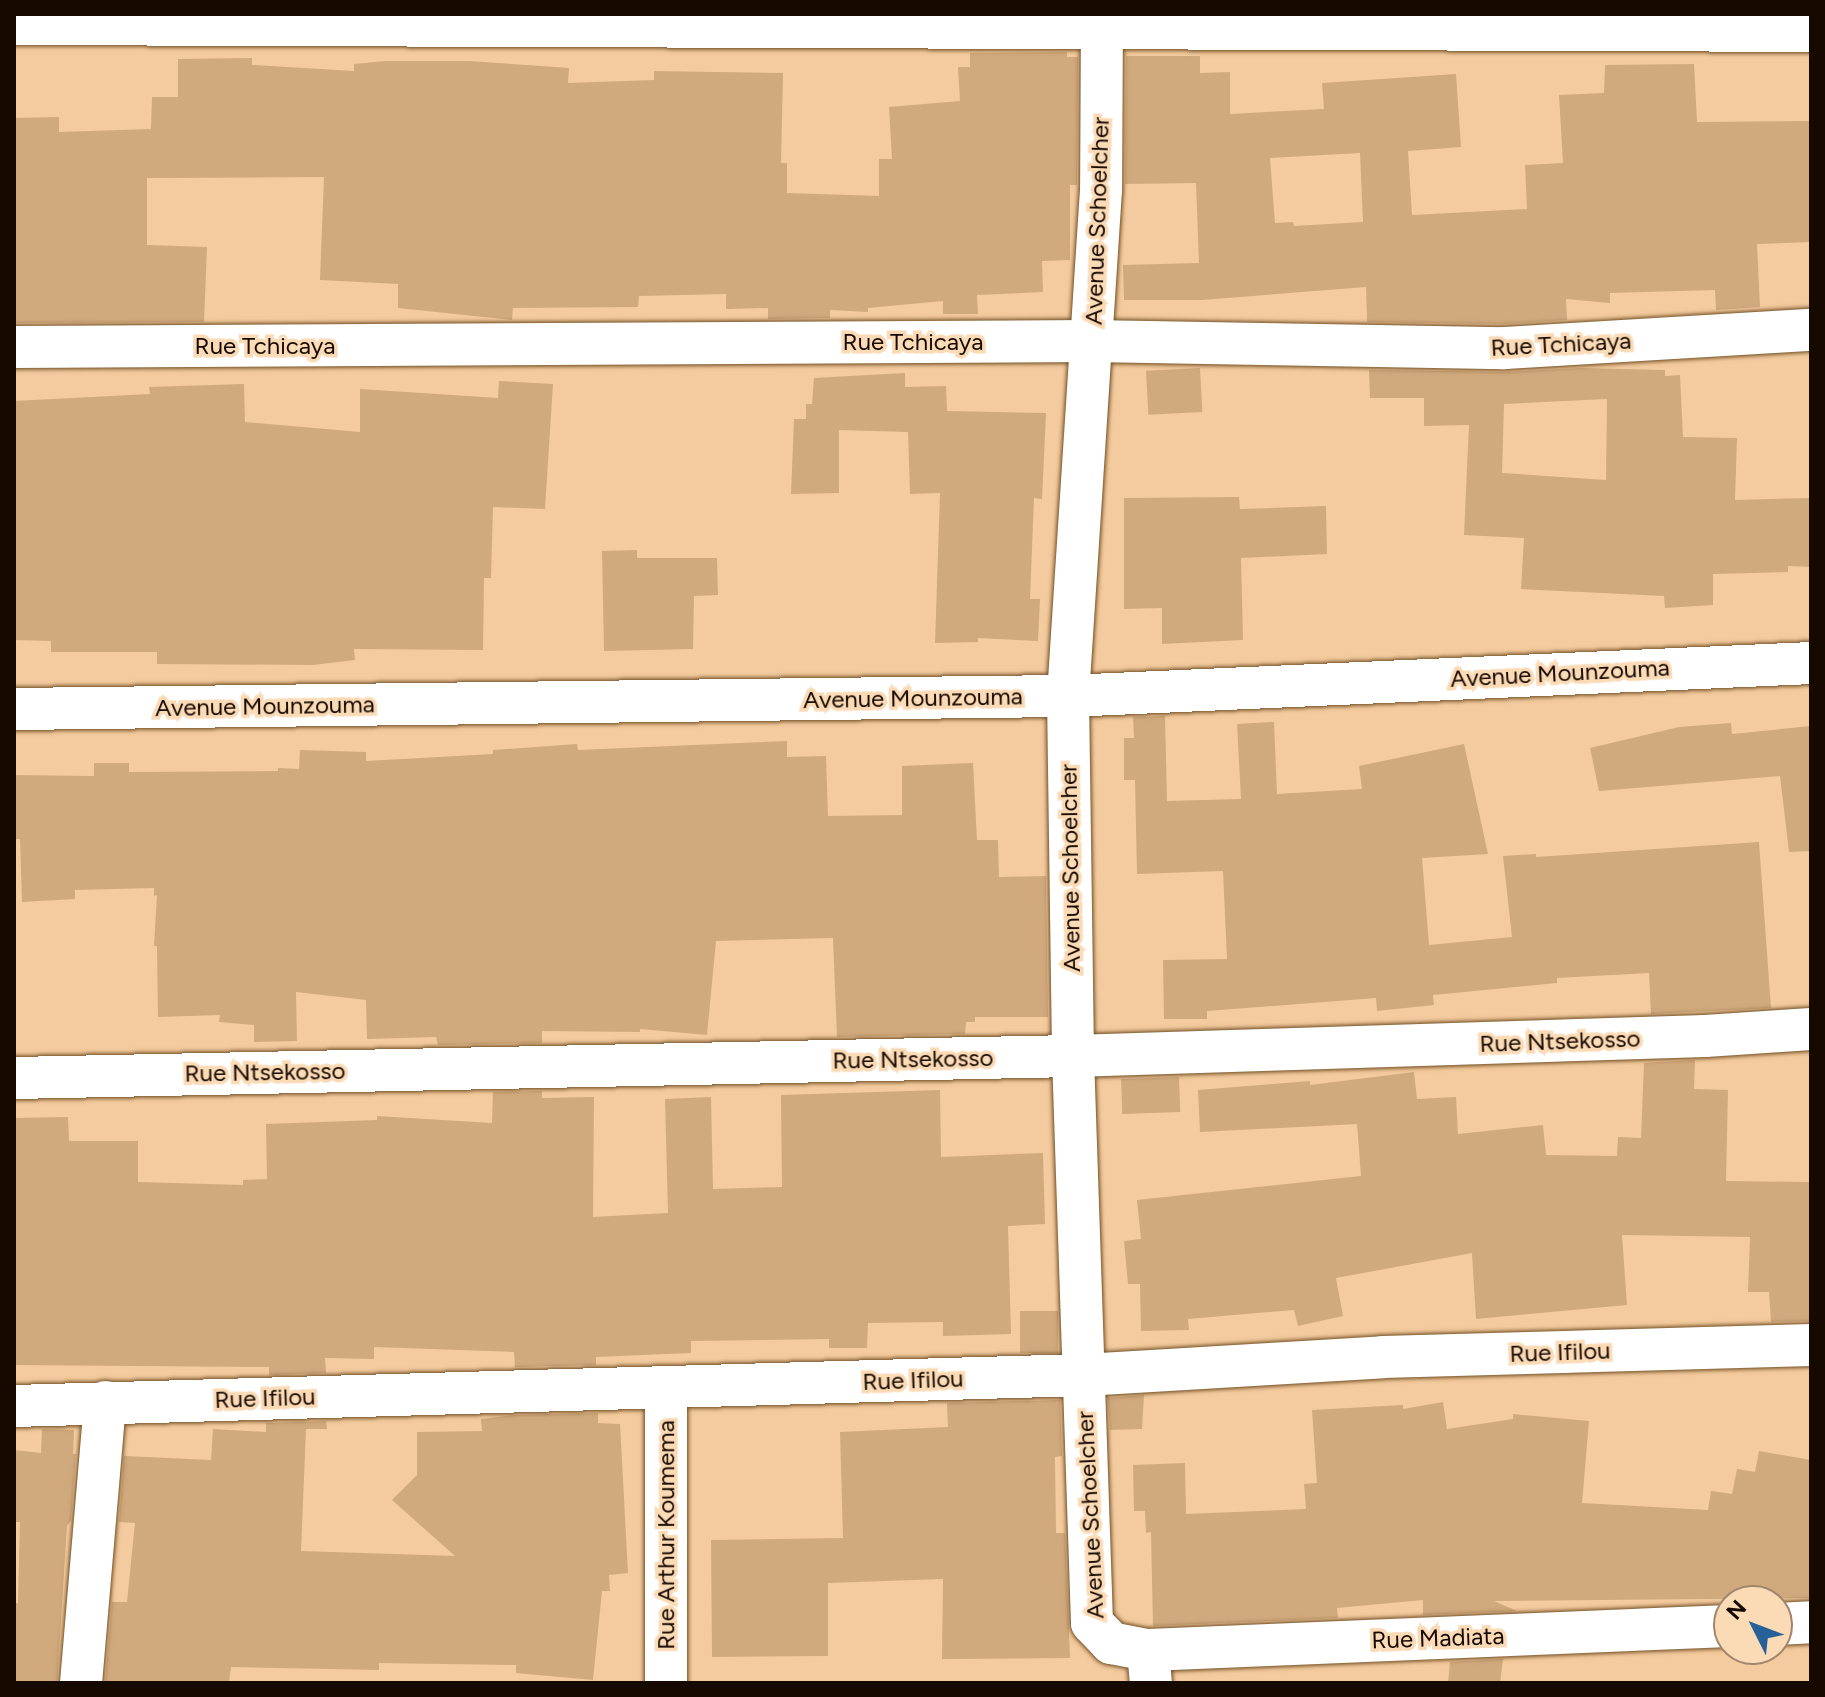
<!DOCTYPE html>
<style>
body{margin:0}
#map{position:relative;width:1825px;height:1697px;overflow:hidden;background:#f4cb9e;font-family:Figtree,sans-serif}
div>[style]{position:absolute}
[style*='--x']{left:calc(var(--x)*1px);top:calc(var(--y)*1px);width:calc(var(--w)*1px);rotate:calc(var(--a)*1deg)}
.building>*{inset:0;background:#d0a97d;transform-origin:0 0}
.roads{filter:drop-shadow(0 0 2px #735025) drop-shadow(0 0 2px #735025)}
.minor>*{height:42px;margin:-21px;padding:0 21px;transform-origin:21px;border-radius:21px;background:#fff}
span{translate:-50% -50%;white-space:nowrap;text-align:center;line-height:1.15;-webkit-text-stroke:7px #fbdab6;paint-order:stroke}
.street-label{font-size:24px;color:#160900}
.frame{position:absolute;inset:0;border:16px solid #160900;pointer-events:none}
.north{position:absolute;left:1713px;top:1585px;width:80px;height:80px;box-sizing:border-box;background:#fbdab6;border:2px solid #9f866d;border-radius:50%;rotate:312deg;font-size:22px;font-weight:700;line-height:32px;text-align:center;color:#160900}
.north::after{content:'';display:block;margin:auto;width:28px;height:36px;background:#266299;clip-path:polygon(50% 0,100% 100%,50% 72%,0 100%)}
</style>
<div id="map">
<div class="building">
<i style="clip-path:polygon(1067px 52px,1067px 57px,1078px 57px,1077px 185px,1070px 185px,1070px 260px,1042px 261px,1043px 292px,977px 295px,978px 314px,943px 314px,943px 301px,868px 308px,868px 312px,830px 310px,830px 318px,768px 319px,768px 308px,726px 309px,726px 294px,639px 296px,638px 307px,513px 308px,512px 320px,398px 308px,398px 284px,320px 280px,324px 177px,147px 178px,147px 245px,207px 247px,204px 322px,15px 323px,14px 118px,59px 117px,59px 132px,151px 129px,152px 97px,178px 97px,178px 59px,252px 58px,252px 65px,354px 71px,354px 64px,385px 61px,469px 61px,569px 68px,568px 83px,654px 80px,654px 71px,783px 73px,781px 163px,787px 163px,787px 193px,879px 196px,879px 159px,892px 159px,889px 107px,960px 101px,958px 67px,970px 67px,970px 53px)"></i>
<i style="clip-path:polygon(evenodd,1126px 56px,1200px 56px,1200px 73px,1230px 72px,1230px 114px,1324px 109px,1322px 83px,1456px 74px,1461px 147px,1408px 151px,1412px 215px,1527px 209px,1525px 165px,1563px 163px,1559px 95px,1604px 93px,1605px 65px,1694px 64px,1697px 122px,1811px 121px,1811px 242px,1757px 244px,1760px 307px,1716px 310px,1715px 290px,1610px 293px,1610px 303px,1566px 299px,1567px 320px,1504px 324px,1367px 322px,1366px 287px,1202px 300px,1124px 300px,1123px 265px,1199px 263px,1196px 183px,1125px 184px,1126px 56px,1360px 153px,1363px 222px,1294px 226px,1293px 222px,1275px 223px,1270px 158px,1360px 153px)"></i>
<i style="left:1200px;top:368px;width:44px;height:54px;rotate:87deg"></i>
<i style="clip-path:polygon(evenodd,1580px 368px,1665px 370px,1665px 376px,1680px 375px,1683px 437px,1737px 438px,1735px 500px,1811px 498px,1811px 567px,1788px 566px,1788px 572px,1713px 574px,1713px 605px,1665px 608px,1664px 596px,1521px 589px,1524px 538px,1464px 535px,1469px 425px,1424px 426px,1424px 398px,1370px 398px,1369px 370px,1505px 372px,1580px 368px,1607px 399px,1606px 480px,1502px 473px,1504px 404px,1607px 399px)"></i>
<i style="clip-path:polygon(905px 373px,905px 387px,946px 386px,947px 411px,1046px 413px,1042px 499px,1034px 498px,1030px 599px,1040px 599px,1038px 641px,978px 638px,978px 642px,935px 643px,940px 493px,910px 494px,908px 432px,839px 430px,839px 493px,791px 494px,794px 419px,806px 419px,806px 404px,812px 404px,814px 378px)"></i>
<i style="clip-path:polygon(499px 381px,553px 384px,545px 509px,493px 507px,491px 578px,484px 578px,483px 650px,354px 649px,355px 660px,313px 665px,157px 664px,157px 652px,51px 652px,51px 641px,14px 640px,14px 401px,150px 394px,149px 387px,244px 384px,245px 422px,360px 432px,360px 389px,498px 398px)"></i>
<i style="clip-path:polygon(1239px 497px,1240px 509px,1326px 506px,1327px 554px,1241px 558px,1243px 640px,1162px 644px,1162px 608px,1124px 609px,1124px 498px)"></i>
<i style="clip-path:polygon(637px 550px,637px 558px,717px 558px,718px 595px,694px 596px,693px 649px,604px 651px,602px 551px)"></i>
<i style="clip-path:polygon(1165px 716px,1167px 801px,1241px 799px,1237px 724px,1274px 722px,1277px 794px,1362px 789px,1359px 766px,1464px 744px,1488px 854px,1422px 858px,1429px 945px,1512px 937px,1503px 856px,1536px 854px,1536px 857px,1759px 842px,1771px 1008px,1651px 1014px,1649px 973px,1557px 978px,1557px 983px,1433px 995px,1434px 1005px,1377px 1011px,1376px 998px,1207px 1011px,1207px 1019px,1164px 1019px,1163px 960px,1227px 959px,1223px 871px,1137px 874px,1135px 780px,1124px 780px,1124px 738px,1134px 738px,1133px 717px)"></i>
<i style="clip-path:polygon(1731px 723px,1732px 734px,1811px 726px,1811px 851px,1789px 852px,1780px 776px,1599px 791px,1590px 748px,1679px 727px)"></i>
<i style="clip-path:polygon(787px 741px,787px 757px,826px 756px,828px 816px,902px 815px,902px 766px,973px 763px,977px 840px,998px 840px,999px 877px,1046px 876px,1048px 1017px,975px 1017px,975px 1022px,966px 1022px,965px 1034px,837px 1037px,833px 938px,716px 941px,707px 1035px,640px 1029px,640px 1032px,542px 1031px,542px 1043px,438px 1045px,436px 1037px,367px 1039px,366px 1000px,296px 992px,297px 1041px,254px 1042px,254px 1025px,219px 1022px,220px 1015px,158px 1017px,157px 946px,154px 946px,157px 895px,154px 896px,154px 888px,75px 890px,75px 899px,22px 902px,20px 839px,14px 839px,14px 775px,94px 776px,94px 763px,129px 763px,129px 772px,278px 771px,278px 768px,299px 769px,300px 750px,366px 752px,366px 761px,493px 754px,493px 750px,577px 744px,578px 750px)"></i>
<i style="clip-path:polygon(1695px 1060px,1694px 1089px,1728px 1090px,1726px 1181px,1811px 1182px,1811px 1321px,1771px 1322px,1769px 1292px,1748px 1292px,1750px 1237px,1622px 1235px,1627px 1305px,1476px 1319px,1472px 1253px,1336px 1278px,1343px 1316px,1298px 1326px,1294px 1310px,1188px 1319px,1189px 1330px,1141px 1331px,1140px 1284px,1128px 1284px,1124px 1241px,1141px 1239px,1137px 1200px,1361px 1176px,1357px 1124px,1200px 1132px,1198px 1090px,1310px 1081px,1310px 1085px,1414px 1072px,1417px 1099px,1456px 1097px,1458px 1134px,1543px 1125px,1546px 1155px,1617px 1156px,1618px 1137px,1641px 1138px,1644px 1063px)"></i>
<i style="left:1179px;top:1077px;width:35px;height:58px;rotate:88deg"></i>
<i style="clip-path:polygon(940px 1090px,941px 1157px,1043px 1153px,1045px 1224px,1008px 1226px,1011px 1334px,943px 1336px,943px 1322px,868px 1323px,867px 1348px,829px 1348px,829px 1339px,691px 1341px,691px 1353px,596px 1357px,596px 1365px,515px 1367px,514px 1352px,374px 1347px,374px 1359px,325px 1358px,326px 1373px,269px 1375px,269px 1367px,14px 1365px,14px 1118px,68px 1117px,69px 1141px,138px 1141px,138px 1182px,243px 1185px,243px 1180px,267px 1179px,266px 1124px,377px 1120px,377px 1116px,492px 1123px,493px 1092px,542px 1091px,542px 1098px,594px 1097px,593px 1217px,668px 1213px,665px 1099px,711px 1097px,713px 1189px,782px 1187px,781px 1095px)"></i>
<i style="left:1020px;top:1311px;width:38px;height:42px"></i>
<i style="clip-path:polygon(1144px 1395px,1142px 1429px,1110px 1430px,1108px 1398px)"></i>
<i style="clip-path:polygon(1060px 1400px,1062px 1456px,1055px 1457px,1056px 1533px,1065px 1533px,1070px 1658px,942px 1659px,943px 1579px,828px 1583px,828px 1656px,712px 1657px,711px 1540px,843px 1538px,840px 1432px,948px 1427px,947px 1403px)"></i>
<i style="clip-path:polygon(1443px 1402px,1447px 1429px,1513px 1419px,1513px 1414px,1589px 1421px,1582px 1503px,1708px 1510px,1711px 1491px,1732px 1494px,1737px 1469px,1755px 1472px,1759px 1451px,1811px 1460px,1811px 1598px,1494px 1601px,1517px 1611px,1423px 1615px,1423px 1600px,1337px 1608px,1338px 1618px,1153px 1626px,1151px 1532px,1146px 1533px,1145px 1511px,1134px 1511px,1133px 1465px,1185px 1463px,1186px 1514px,1306px 1509px,1304px 1484px,1317px 1483px,1312px 1410px,1403px 1405px,1403px 1409px)"></i>
<i style="clip-path:polygon(598px 1413px,598px 1423px,620px 1424px,628px 1573px,609px 1575px,610px 1591px,602px 1591px,593px 1680px,516px 1673px,516px 1665px,379px 1663px,379px 1670px,231px 1667px,229px 1683px,105px 1683px,112px 1602px,127px 1602px,135px 1523px,119px 1522px,124px 1456px,211px 1460px,213px 1429px,266px 1432px,266px 1423px,326px 1421px,327px 1429px,306px 1429px,301px 1551px,455px 1556px,392px 1500px,417px 1475px,417px 1432px,482px 1431px,481px 1419px,515px 1415px)"></i>
<i style="clip-path:polygon(42px 1429px,74px 1430px,73px 1454px,76px 1454px,71px 1520px,67px 1526px,57px 1683px,14px 1683px,14px 1603px,18px 1603px,20px 1522px,14px 1522px,14px 1450px,41px 1453px)"></i>
<i style="clip-path:polygon(1503px 1659px,1500px 1683px,1448px 1683px,1450px 1662px)"></i>
</div>
<div class="roads">
<div class="minor">
<i style="--x:1102;--y:14;--w:176;--a:90.3"></i>
<i style="--x:1101;--y:190;--w:507;--a:93.73"></i>
<i style="--x:1068;--y:696;--w:360;--a:89.2"></i>
<i style="--x:1073;--y:1056;--w:567;--a:88.08"></i>
<i style="--x:1092;--y:1623;--w:28;--a:46"></i>
<i style="--x:1111;--y:1643;--w:38;--a:11"></i>
<i style="--x:1148;--y:1650;--w:33;--a:85"></i>
<i style="--x:14;--y:24;--w:1797;--a:0.22"></i>
<i style="--x:14;--y:347;--w:1077;--a:-0.32"></i>
<i style="--x:1091;--y:341;--w:414;--a:1"></i>
<i style="--x:1505;--y:348;--w:307;--a:-3.4"></i>
<i style="--x:14;--y:709;--w:1054;--a:-0.71"></i>
<i style="--x:1068;--y:696;--w:744;--a:-2.54"></i>
<i style="--x:14;--y:1078;--w:1059;--a:-1.19"></i>
<i style="--x:1073;--y:1056;--w:632;--a:-1.81"></i>
<i style="--x:1705;--y:1036;--w:106;--a:-3.8"></i>
<i style="--x:666;--y:1387;--w:296;--a:90"></i>
<i style="--x:14;--y:1406;--w:1070;--a:-1.66"></i>
<i style="--x:1084;--y:1375;--w:300;--a:-3.4"></i>
<i style="--x:1383;--y:1357;--w:428;--a:-1.6"></i>
<i style="--x:1777;--y:1624;--w:34;--a:-3"></i>
<i style="--x:1148;--y:1650;--w:581;--a:-2.37"></i>
<i style="--x:81;--y:1683;--w:282;--a:-85.1"></i>
</div>
</div>
<div class="street-label">
<span style="left:1097px;top:221px;rotate:-88deg">Avenue Schoelcher</span>
<span style="left:913px;top:342px">Rue Tchicaya</span>
<span style="left:1561px;top:344px;rotate:-3deg">Rue Tchicaya</span>
<span style="left:265px;top:346px">Rue Tchicaya</span>
<span style="left:1560px;top:673px;rotate:-3deg">Avenue Mounzouma</span>
<span style="left:913px;top:698px;rotate:-1deg">Avenue Mounzouma</span>
<span style="left:265px;top:706px;rotate:-1deg">Avenue Mounzouma</span>
<span style="left:1070px;top:868px;rotate:-91deg">Avenue Schoelcher</span>
<span style="left:1560px;top:1041px;rotate:-2deg">Rue Ntsekosso</span>
<span style="left:913px;top:1059px;rotate:-1deg">Rue Ntsekosso</span>
<span style="left:265px;top:1072px;rotate:-1deg">Rue Ntsekosso</span>
<span style="left:1560px;top:1352px;rotate:-2deg">Rue Ifilou</span>
<span style="left:913px;top:1380px;rotate:-2deg">Rue Ifilou</span>
<span style="left:265px;top:1398px;rotate:-2deg">Rue Ifilou</span>
<span style="left:1090px;top:1515px;rotate:-93deg">Avenue Schoelcher</span>
<span style="left:666px;top:1535px;rotate:-90deg">Rue Arthur Koumema</span>
<span style="left:1438px;top:1638px;rotate:-2deg">Rue Madiata</span>
</div>
<div class="frame"></div>
<div class="north">N</div>
</div>
